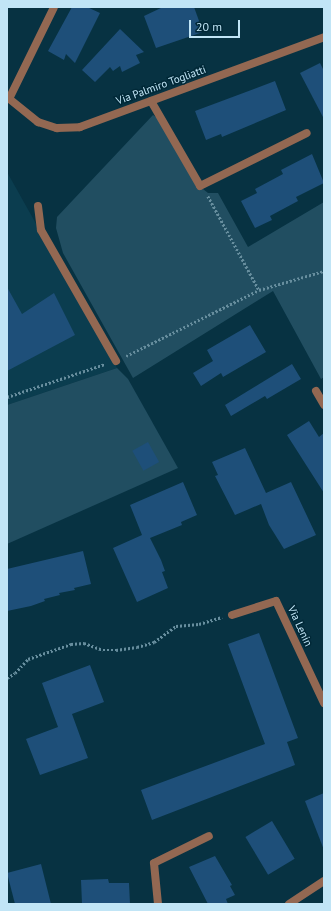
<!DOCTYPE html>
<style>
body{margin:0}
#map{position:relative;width:331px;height:911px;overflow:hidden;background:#073242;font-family:"PT Sans",sans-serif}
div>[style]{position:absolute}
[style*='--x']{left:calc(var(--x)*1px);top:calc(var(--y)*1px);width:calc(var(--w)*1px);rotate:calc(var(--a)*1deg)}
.built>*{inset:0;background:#0b3d4f}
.green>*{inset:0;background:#214e61}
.building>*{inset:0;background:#1e4f79;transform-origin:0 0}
.path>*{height:2.5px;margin-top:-1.25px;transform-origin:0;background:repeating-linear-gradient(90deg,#678e9e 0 2px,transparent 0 4px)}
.lane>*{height:8px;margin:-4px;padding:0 4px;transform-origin:4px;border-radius:4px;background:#936852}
.street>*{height:8px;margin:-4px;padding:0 4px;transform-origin:4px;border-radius:4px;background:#936852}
span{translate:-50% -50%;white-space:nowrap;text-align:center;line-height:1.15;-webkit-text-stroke:3px #002837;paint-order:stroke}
.street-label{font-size:11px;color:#c1e5f6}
.frame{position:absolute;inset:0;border:8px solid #c1e5f6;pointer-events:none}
.scale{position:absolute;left:189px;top:20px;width:51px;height:18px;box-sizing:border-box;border:2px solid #c1e5f6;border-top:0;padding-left:5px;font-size:12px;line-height:14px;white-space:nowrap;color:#c1e5f6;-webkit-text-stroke:3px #002837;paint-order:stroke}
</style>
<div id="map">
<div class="built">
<i style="clip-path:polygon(7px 172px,117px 368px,7px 405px)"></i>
</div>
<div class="green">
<i style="clip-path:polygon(153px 115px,159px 119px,203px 189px,208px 193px,218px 193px,248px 247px,324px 202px,324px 377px,321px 379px,273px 291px,133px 378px,63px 253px,56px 228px,57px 217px)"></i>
<i style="clip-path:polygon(117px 368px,128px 379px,178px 468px,7px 544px,7px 405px)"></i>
</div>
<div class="building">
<i style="clip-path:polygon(72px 7px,87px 7px,100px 13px,75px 63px,66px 54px,64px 60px,48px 51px)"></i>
<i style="clip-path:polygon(163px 7px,194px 7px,203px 32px,156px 48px,144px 16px)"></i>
<i style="clip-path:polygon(120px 29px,144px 52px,136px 55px,140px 63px,122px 72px,120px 66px,113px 71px,110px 67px,95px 82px,82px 70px)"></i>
<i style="clip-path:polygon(320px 63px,324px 71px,324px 119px,300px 73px)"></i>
<i style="clip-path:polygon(275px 81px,286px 110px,222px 137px,221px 134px,206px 140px,195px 111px)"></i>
<i style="clip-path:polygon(312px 154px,324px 183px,296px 197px,298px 201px,270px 216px,272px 220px,255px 228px,241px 201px,257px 193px,255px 189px,283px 174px,281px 170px)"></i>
<i style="clip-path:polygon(7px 287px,22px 314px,54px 293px,75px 335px,7px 371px)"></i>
<i style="clip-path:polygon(250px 325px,266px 352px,223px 377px,221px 373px,201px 386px,193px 373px,213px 361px,207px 350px)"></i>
<i style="clip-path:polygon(292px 364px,301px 379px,267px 399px,265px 396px,231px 416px,225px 405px)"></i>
<i style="clip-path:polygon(309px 421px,319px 437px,324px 433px,324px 493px,287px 435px)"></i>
<i style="left:148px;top:442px;width:23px;height:18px;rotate:61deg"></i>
<i style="clip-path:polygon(245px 448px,266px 493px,291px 482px,316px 535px,284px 549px,269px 525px,261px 504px,235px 515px,215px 476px,218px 475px,212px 462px)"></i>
<i style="clip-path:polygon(183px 482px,197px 515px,181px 522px,182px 525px,150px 538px,161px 560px,165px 571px,162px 572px,168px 588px,137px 602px,113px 548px,142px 535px,130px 505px)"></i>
<i style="clip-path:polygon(83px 551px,91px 584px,74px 588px,75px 590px,59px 593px,60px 595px,44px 599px,45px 601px,31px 606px,7px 611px,7px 569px)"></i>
<i style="clip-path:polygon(259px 633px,298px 738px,287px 742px,295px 765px,152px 820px,141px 790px,265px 744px,228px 644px)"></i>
<i style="clip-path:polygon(90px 665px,104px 702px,72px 714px,88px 758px,40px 775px,26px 739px,58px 727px,42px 683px)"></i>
<i style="clip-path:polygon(324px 793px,324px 850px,305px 801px)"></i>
<i style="left:272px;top:821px;width:44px;height:31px;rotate:59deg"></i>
<i style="clip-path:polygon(215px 856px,232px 885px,230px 886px,235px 895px,226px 899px,228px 904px,208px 904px,189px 867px)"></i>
<i style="clip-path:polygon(41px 864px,51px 904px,15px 904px,7px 873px)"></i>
<i style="clip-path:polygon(108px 879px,109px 883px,129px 883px,130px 904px,82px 904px,81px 880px)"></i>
</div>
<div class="path">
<i style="--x:208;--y:196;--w:107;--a:61.5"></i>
<i style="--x:126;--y:356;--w:148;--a:-26.4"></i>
<i style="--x:259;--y:290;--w:68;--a:-16.3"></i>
<i style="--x:7;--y:397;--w:103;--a:-18.6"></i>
<i style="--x:7;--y:678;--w:9;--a:-32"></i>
<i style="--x:15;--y:673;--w:19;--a:-47"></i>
<i style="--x:28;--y:659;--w:46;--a:-19.2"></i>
<i style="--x:71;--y:644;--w:13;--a:-4"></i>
<i style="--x:84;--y:643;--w:20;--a:20"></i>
<i style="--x:103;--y:650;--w:13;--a:0"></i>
<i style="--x:116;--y:650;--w:21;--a:-8"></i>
<i style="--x:137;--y:647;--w:18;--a:-16"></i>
<i style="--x:154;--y:642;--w:27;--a:-36"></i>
<i style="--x:176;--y:626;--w:23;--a:-5"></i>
<i style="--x:199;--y:624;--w:24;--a:-17"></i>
</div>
<div class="lane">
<i style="--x:158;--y:904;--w:41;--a:-95.6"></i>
<i style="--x:154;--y:863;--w:61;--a:-26.1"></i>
</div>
<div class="street">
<i style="--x:7;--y:97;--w:40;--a:39"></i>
<i style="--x:38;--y:122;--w:20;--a:18"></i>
<i style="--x:57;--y:128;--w:23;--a:-2"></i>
<i style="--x:80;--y:127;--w:260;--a:-20.2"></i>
<i style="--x:9;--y:99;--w:102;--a:-63.9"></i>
<i style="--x:151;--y:101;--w:98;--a:60"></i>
<i style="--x:200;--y:186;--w:119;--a:-26.4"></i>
<i style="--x:38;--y:206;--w:24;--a:83"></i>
<i style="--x:41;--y:230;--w:151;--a:60.2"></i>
<i style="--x:316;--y:391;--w:16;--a:60"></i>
<i style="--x:232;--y:615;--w:46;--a:-17.7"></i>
<i style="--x:276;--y:601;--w:113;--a:64.8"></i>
<i style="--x:289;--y:904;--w:42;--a:-33.3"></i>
</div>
<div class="street-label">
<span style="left:161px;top:85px;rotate:-20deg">Via Palmiro Togliatti</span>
<span style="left:300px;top:626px;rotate:65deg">Via Lenin</span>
</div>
<div class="frame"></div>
<div class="scale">20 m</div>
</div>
